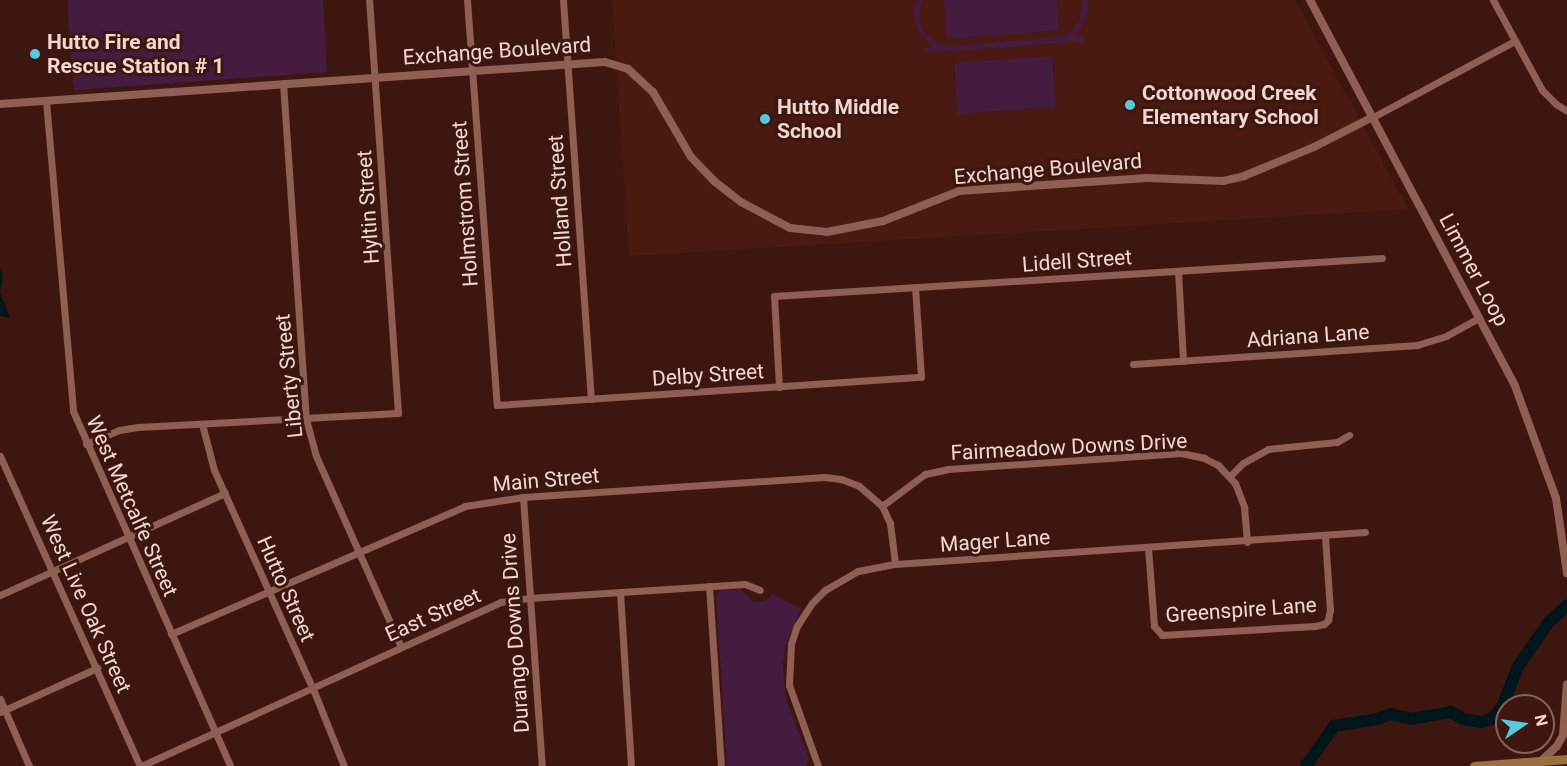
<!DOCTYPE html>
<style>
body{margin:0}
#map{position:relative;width:1567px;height:766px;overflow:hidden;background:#3d170f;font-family:Roboto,sans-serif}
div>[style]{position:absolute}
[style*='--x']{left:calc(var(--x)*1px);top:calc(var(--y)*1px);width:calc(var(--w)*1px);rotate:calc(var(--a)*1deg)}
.built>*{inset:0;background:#481a11}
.green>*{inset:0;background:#451c3f;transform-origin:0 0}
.water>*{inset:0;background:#00161b}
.river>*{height:12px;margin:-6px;padding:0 6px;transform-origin:6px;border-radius:6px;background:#00161b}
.minor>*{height:7px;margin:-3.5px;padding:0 3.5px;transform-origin:3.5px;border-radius:3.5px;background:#8d5f55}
.tertiary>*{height:8px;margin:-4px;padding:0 4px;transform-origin:4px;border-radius:4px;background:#8d5f55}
.secondary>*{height:9px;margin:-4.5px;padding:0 4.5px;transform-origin:4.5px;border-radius:4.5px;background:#9a7041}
.dots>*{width:16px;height:16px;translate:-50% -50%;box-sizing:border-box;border:3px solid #3d170f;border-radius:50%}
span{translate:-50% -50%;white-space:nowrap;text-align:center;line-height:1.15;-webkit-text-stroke:6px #3d170f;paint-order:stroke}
.poi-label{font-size:21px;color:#f2d7d0;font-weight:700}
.left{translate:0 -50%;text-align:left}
.street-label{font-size:21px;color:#f2d7d0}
.north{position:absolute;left:1495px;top:694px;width:60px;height:60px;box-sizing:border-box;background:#3d170f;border:2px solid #85645c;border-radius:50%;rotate:77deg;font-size:16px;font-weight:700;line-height:24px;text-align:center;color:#f2d7d0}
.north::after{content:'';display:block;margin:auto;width:21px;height:27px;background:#56c9e1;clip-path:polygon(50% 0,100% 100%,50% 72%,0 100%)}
</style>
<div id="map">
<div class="built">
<i style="clip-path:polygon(612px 0,1295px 0,1408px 209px,629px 256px)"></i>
</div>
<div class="green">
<i style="clip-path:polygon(67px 0,323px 0,327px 72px,74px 90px)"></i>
<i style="clip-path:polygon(916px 0,922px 0,919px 20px,926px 35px,939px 43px,951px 46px,1060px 37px,1072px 31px,1079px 22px,1083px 0,1088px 0,1089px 7px,1082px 27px,1074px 36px,1083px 36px,1084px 41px,924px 53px,924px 48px,933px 47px,917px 29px,914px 11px)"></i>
<i style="clip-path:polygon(944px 0,1057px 0,1059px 30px,947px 39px)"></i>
<i style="left:1052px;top:56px;width:51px;height:98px;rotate:86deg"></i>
<i style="clip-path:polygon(740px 589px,754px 602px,764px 602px,772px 594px,801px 609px,785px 647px,783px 667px,786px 699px,809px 759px,806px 766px,727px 766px,716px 597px,721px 590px)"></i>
</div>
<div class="water">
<i style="clip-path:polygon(0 268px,3px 275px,0 292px,10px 318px,0 316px)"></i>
</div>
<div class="river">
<i style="--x:1306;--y:766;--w:49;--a:-55"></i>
<i style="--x:1334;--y:726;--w:44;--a:-9.2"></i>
<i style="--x:1377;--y:719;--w:15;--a:-20"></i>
<i style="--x:1391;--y:714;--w:21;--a:14"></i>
<i style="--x:1411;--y:719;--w:41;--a:-9.9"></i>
<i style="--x:1451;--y:712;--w:14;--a:30"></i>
<i style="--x:1463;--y:719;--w:19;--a:9"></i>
<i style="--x:1482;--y:722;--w:12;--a:-20"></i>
<i style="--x:1493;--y:718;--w:16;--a:-52"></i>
<i style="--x:1503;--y:705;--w:40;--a:-69"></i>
<i style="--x:1517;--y:668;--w:55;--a:-55.4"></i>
<i style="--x:1548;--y:623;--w:26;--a:-43"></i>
</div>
<div class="minor">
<i style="--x:467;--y:0;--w:406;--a:85.8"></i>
<i style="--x:497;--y:405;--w:425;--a:-3.8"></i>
<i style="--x:921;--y:377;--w:90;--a:-93.8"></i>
<i style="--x:563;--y:0;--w:400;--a:86"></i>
<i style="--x:1493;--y:0;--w:102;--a:61.4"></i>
<i style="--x:1542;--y:90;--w:20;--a:45"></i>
<i style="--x:1556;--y:104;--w:13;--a:32"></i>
<i style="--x:283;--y:83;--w:337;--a:86.1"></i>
<i style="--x:306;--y:419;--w:38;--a:75"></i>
<i style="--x:316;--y:456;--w:209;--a:66"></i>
<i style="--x:46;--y:101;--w:311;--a:85"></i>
<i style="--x:73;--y:411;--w:388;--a:66.1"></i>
<i style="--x:1373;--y:117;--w:161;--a:-28.2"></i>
<i style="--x:1178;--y:271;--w:90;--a:86.8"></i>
<i style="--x:1133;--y:364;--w:285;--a:-3.8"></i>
<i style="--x:1417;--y:345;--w:30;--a:-17"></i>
<i style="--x:1446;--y:336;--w:38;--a:-29"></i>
<i style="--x:779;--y:387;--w:91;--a:-93.1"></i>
<i style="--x:774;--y:296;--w:609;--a:-3.58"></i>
<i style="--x:202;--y:424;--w:48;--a:75.4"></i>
<i style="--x:214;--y:470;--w:240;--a:65.7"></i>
<i style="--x:313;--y:689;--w:83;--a:68.1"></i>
<i style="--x:86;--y:444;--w:36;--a:-23"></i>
<i style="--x:119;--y:430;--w:19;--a:-9"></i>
<i style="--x:138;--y:427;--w:260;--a:-3.1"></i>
<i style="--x:398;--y:413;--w:414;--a:-94"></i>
<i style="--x:0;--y:456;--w:340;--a:65.7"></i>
<i style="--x:1230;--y:476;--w:18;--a:-45"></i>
<i style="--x:1243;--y:463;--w:29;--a:-29"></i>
<i style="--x:1268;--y:449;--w:69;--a:-5.8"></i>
<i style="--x:1337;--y:442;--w:14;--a:-30"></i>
<i style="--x:523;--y:497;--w:270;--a:86"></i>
<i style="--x:882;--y:506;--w:54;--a:-36.7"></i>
<i style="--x:925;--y:474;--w:24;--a:-12"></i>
<i style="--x:948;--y:469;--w:234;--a:-3.9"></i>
<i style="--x:1181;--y:453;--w:24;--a:12"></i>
<i style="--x:1204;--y:458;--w:16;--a:27"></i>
<i style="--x:1218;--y:465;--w:25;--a:47"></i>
<i style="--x:1235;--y:483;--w:26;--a:69"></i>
<i style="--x:1244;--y:507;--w:35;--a:85"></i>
<i style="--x:1148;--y:548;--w:78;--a:85.6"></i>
<i style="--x:1154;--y:626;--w:12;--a:48"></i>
<i style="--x:1162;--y:635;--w:153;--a:-3.4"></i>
<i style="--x:1315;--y:626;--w:9;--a:-13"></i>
<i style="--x:1324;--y:624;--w:6;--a:-45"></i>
<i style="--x:1328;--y:620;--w:10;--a:-79"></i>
<i style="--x:1330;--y:610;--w:74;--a:-93.9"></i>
<i style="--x:709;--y:586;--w:180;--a:86.2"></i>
<i style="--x:620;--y:592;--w:174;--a:86.4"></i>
<i style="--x:0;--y:595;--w:247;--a:-24.4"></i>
<i style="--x:171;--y:634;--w:321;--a:-23.5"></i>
<i style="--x:465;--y:506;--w:59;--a:-8.8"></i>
<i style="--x:523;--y:497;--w:302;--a:-3.8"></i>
<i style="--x:824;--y:477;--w:17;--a:7"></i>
<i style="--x:841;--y:479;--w:19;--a:21"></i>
<i style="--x:859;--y:486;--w:30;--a:41"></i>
<i style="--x:882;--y:506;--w:19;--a:65"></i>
<i style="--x:890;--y:523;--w:41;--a:83"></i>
<i style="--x:0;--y:699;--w:73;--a:66.6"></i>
<i style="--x:0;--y:712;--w:107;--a:-24.4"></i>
<i style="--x:141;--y:766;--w:396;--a:-24.5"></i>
<i style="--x:501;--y:602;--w:28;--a:-8"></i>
<i style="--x:529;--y:598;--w:216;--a:-3.7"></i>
<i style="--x:745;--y:584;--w:16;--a:22"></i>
<i style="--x:818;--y:766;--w:86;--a:-109.7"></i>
<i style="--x:789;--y:685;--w:41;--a:-87.2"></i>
<i style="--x:791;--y:644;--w:19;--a:-72"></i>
<i style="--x:797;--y:626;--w:27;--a:-57"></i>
<i style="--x:812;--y:603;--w:18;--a:-45"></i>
<i style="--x:825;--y:590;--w:38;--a:-30"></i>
<i style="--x:858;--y:571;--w:38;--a:-11"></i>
<i style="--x:895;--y:564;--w:471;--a:-3.9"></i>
</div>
<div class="tertiary">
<i style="--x:1310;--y:0;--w:437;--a:62"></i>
<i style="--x:1515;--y:386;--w:119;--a:69.9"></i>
<i style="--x:1556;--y:498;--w:76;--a:81.7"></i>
<i style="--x:0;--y:104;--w:606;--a:-3.97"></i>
<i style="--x:605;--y:62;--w:24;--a:17"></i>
<i style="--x:628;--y:69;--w:34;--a:43"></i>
<i style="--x:653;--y:92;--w:75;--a:59.7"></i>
<i style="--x:691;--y:157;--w:33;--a:46"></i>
<i style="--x:714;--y:181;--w:34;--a:38"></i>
<i style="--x:741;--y:202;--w:55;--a:28"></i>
<i style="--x:790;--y:228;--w:37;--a:6"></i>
<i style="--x:827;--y:232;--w:57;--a:-11.1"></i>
<i style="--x:883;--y:221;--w:82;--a:-21.5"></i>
<i style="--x:959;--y:191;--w:188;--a:-4"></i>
<i style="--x:1147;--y:178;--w:76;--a:2.3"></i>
<i style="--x:1223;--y:181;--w:22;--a:-13"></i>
<i style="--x:1244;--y:176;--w:76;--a:-22.5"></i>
<i style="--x:1314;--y:147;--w:66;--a:-27"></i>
<i style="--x:1541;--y:761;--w:22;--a:-43"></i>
<i style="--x:1557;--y:746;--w:13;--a:-61"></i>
<i style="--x:1563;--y:735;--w:51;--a:-85.5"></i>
</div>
<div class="secondary">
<i style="--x:1474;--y:766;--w:93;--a:-4.3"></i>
</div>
<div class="dots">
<i style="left:35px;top:54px;background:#56c9e1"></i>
<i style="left:1130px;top:105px;background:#56c9e1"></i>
<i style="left:765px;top:119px;background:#56c9e1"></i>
</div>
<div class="poi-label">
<span class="left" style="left:47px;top:54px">Hutto Fire and<br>Rescue Station # 1</span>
<span class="left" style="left:1142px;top:105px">Cottonwood Creek<br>Elementary School</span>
<span class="left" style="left:777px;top:119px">Hutto Middle<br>School</span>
</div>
<div class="street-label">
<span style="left:497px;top:51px;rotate:-4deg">Exchange Boulevard</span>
<span style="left:1048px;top:169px;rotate:-5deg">Exchange Boulevard</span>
<span style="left:560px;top:201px;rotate:-94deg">Holland Street</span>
<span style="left:465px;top:204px;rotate:-94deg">Holmstrom Street</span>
<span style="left:368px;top:207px;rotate:-94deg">Hyltin Street</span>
<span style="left:1077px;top:261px;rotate:-4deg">Lidell Street</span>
<span style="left:1474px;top:270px;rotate:62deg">Limmer Loop</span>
<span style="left:1308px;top:336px;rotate:-4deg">Adriana Lane</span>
<span style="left:708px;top:375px;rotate:-4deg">Delby Street</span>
<span style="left:289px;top:376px;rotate:-96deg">Liberty Street</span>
<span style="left:1069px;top:447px;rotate:-3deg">Fairmeadow Downs Drive</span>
<span style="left:546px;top:480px;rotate:-5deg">Main Street</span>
<span style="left:132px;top:506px;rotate:66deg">West Metcalfe Street</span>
<span style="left:995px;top:541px;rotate:-4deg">Mager Lane</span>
<span style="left:286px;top:589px;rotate:66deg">Hutto Street</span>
<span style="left:86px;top:604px;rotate:66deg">West Live Oak Street</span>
<span style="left:1241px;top:610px;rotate:-4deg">Greenspire Lane</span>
<span style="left:433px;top:615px;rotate:-24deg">East Street</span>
<span style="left:515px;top:633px;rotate:-94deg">Durango Downs Drive</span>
</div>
<div class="north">N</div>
</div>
